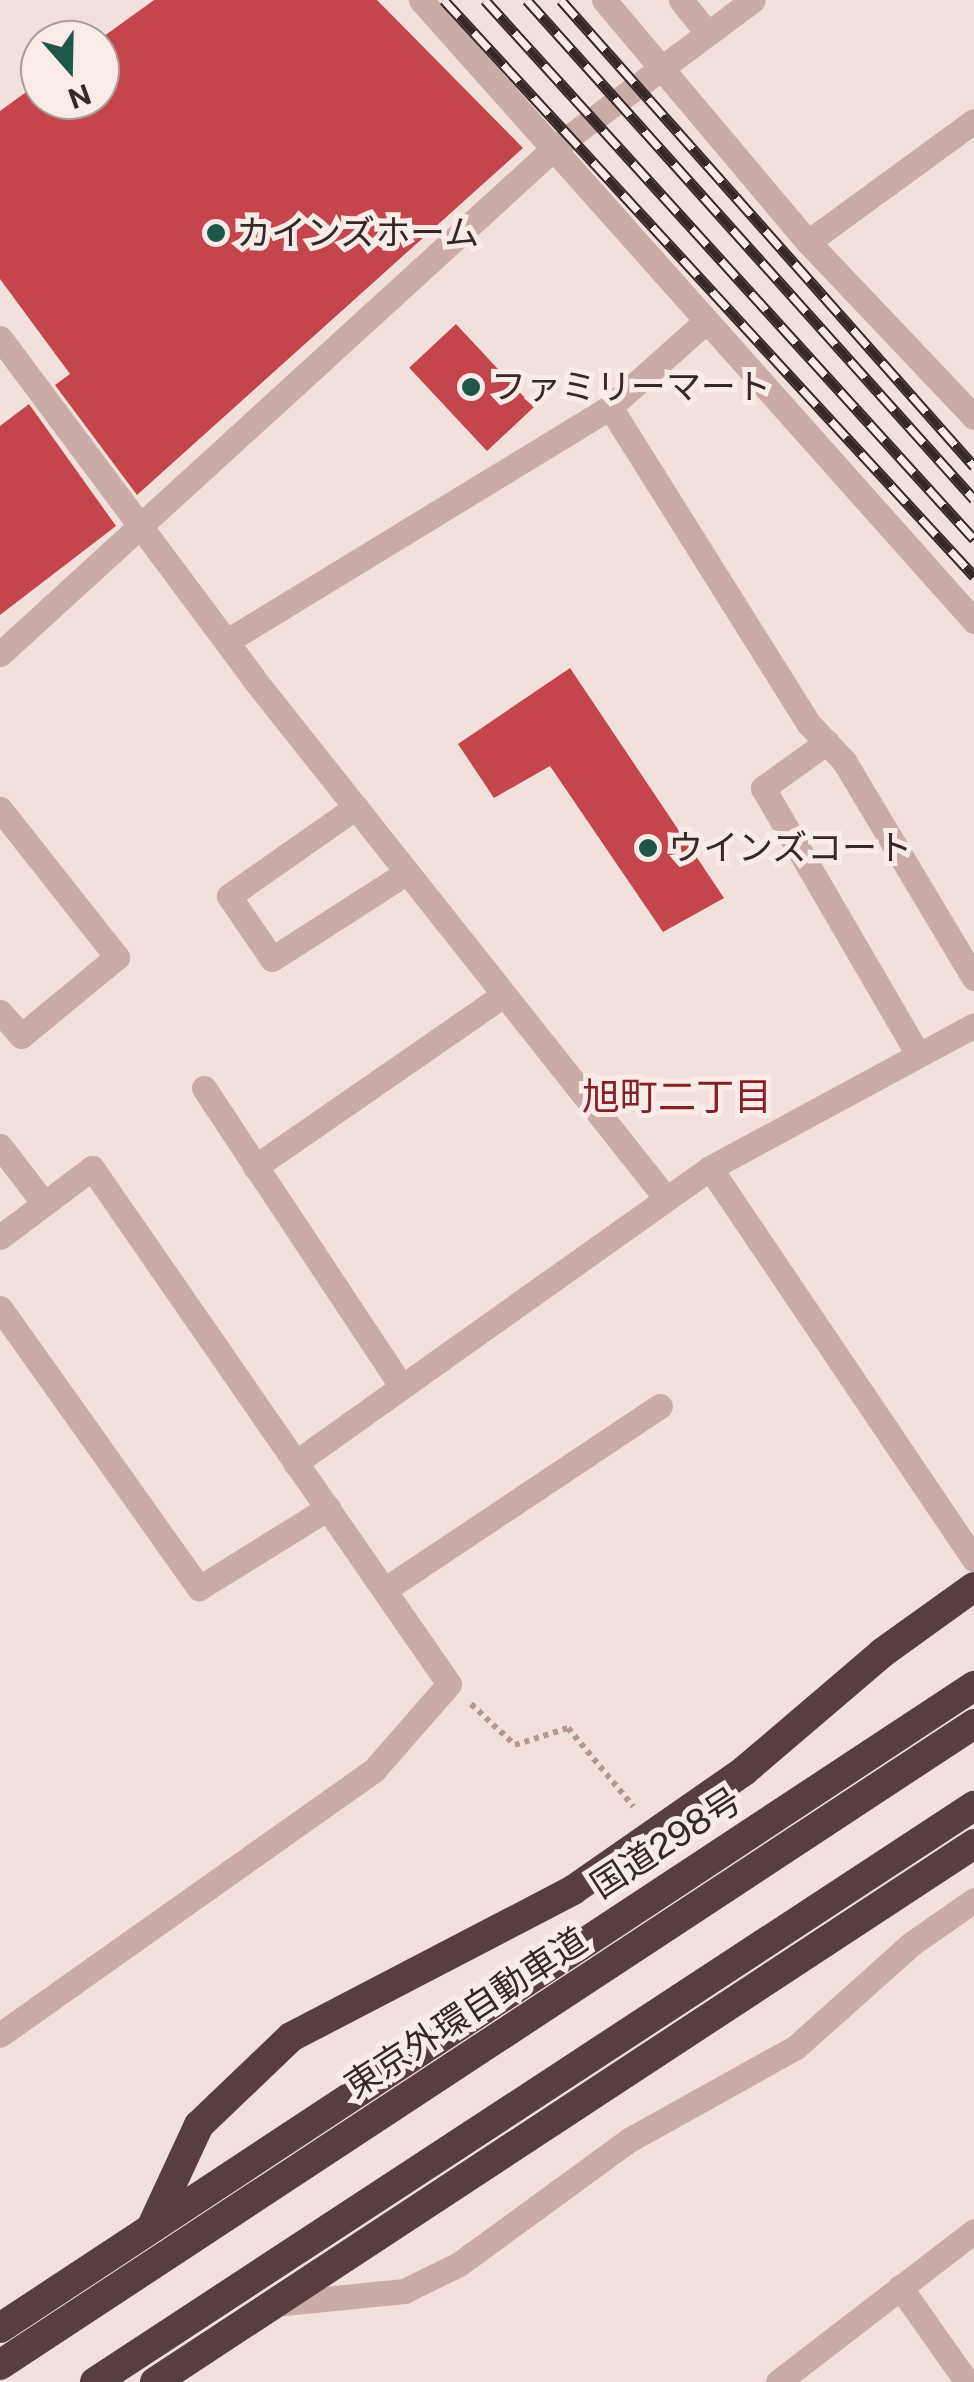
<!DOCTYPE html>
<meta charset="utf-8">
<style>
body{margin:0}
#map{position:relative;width:974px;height:2382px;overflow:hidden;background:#f1e0db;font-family:"Public Sans","Noto Sans JP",sans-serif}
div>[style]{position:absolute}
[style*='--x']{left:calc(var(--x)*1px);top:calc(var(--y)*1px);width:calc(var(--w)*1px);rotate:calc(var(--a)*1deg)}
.building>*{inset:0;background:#c4464c;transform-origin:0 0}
.path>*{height:6px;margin-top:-3px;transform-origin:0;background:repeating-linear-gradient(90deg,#b59691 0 5px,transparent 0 10px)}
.minor>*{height:25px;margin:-12.5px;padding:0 12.5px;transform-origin:12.5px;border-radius:12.5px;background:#c9aca7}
.highway>*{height:30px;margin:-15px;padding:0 15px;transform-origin:15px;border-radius:15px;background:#573f3f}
.rail>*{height:11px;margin-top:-5.5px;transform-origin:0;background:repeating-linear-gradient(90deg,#f9ebe7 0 22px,#362827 0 44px);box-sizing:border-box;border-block:2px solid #362827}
.dots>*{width:28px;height:28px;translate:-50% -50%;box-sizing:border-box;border:5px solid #f9ebe7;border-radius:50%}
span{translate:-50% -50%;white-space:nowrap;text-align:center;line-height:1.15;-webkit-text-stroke:10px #f9ebe7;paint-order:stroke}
.poi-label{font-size:35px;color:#362827}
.left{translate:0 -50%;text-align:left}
.street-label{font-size:35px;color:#362827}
.neighbourhood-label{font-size:38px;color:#842127}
.north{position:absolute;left:20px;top:20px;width:100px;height:100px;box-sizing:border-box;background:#f9ebe7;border:2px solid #ab9d9a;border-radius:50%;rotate:160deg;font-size:28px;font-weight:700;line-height:40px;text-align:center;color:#362827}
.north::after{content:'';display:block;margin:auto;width:35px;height:45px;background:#1e574a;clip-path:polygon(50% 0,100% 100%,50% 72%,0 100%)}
</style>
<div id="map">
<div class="building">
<i style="clip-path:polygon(154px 0,377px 0,523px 148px,137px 495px,55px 385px,70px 374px,0 279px,0 111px,40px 82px,40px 100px,100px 100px,100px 39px)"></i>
<i style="left:456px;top:324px;width:114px;height:64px;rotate:47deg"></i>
<i style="clip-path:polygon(29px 404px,116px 526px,0 615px,0 426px)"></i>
<i style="clip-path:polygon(570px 668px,724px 898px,663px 932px,550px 766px,494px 798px,458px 744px)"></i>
</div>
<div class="path">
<i style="--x:471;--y:1704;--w:60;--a:43"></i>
<i style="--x:515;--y:1745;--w:56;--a:-17.8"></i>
<i style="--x:568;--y:1728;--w:102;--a:50.2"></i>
</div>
<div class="minor">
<i style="--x:421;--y:0;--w:832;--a:48.31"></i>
<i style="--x:604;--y:0;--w:317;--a:49.9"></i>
<i style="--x:808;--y:242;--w:241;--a:46.5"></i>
<i style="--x:681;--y:0;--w:43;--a:51.5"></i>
<i style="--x:808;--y:242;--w:205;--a:-36.1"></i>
<i style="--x:0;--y:338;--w:424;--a:53.3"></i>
<i style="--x:253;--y:678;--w:663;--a:51.56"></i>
<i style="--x:610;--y:407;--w:374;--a:57.9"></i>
<i style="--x:809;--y:724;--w:51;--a:46.6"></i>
<i style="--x:844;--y:761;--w:253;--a:59.1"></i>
<i style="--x:227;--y:641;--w:449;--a:-31.4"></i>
<i style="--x:610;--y:407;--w:127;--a:-41.8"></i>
<i style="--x:0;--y:654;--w:749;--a:-42.4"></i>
<i style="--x:553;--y:149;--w:249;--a:-36.7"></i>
<i style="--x:827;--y:742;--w:79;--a:144.3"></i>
<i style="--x:763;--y:788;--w:306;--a:59.8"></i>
<i style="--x:356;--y:807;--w:155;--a:145"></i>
<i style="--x:229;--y:896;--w:76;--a:55.7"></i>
<i style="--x:272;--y:959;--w:159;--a:-32.7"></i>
<i style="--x:0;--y:809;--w:189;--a:51.7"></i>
<i style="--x:117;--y:957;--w:124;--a:140.5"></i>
<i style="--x:21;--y:1036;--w:32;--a:-131"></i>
<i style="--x:204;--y:1088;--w:354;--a:56.5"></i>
<i style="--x:0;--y:1146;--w:71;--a:52.5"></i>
<i style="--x:255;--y:1167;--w:302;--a:-34.7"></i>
<i style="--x:710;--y:1168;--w:472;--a:56"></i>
<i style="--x:0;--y:1237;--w:115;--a:-36.9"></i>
<i style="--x:92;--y:1168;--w:627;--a:55.32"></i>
<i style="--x:449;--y:1684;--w:114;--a:131.1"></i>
<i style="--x:374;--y:1770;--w:458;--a:144.7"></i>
<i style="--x:0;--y:1308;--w:344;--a:54.6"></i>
<i style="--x:199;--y:1588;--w:152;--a:-31.8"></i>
<i style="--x:295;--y:1463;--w:509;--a:-35.41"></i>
<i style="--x:710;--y:1168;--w:300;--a:-28.4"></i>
<i style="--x:387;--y:1588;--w:328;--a:-33.7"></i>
<i style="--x:900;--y:2287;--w:116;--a:54.8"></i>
<i style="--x:274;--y:2304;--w:131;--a:-5.7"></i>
<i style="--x:404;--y:2291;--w:61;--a:-26.1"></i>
<i style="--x:459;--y:2264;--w:210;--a:-36.1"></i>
<i style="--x:629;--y:2140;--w:191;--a:-29.1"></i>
<i style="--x:796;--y:2047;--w:154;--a:-41.8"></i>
<i style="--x:911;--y:1944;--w:77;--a:-34.9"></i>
<i style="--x:778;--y:2382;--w:247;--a:-37.6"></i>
</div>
<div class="highway">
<i style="--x:153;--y:2224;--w:109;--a:-65.1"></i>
<i style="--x:199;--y:2125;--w:127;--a:-43.7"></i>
<i style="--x:291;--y:2037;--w:318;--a:-27.5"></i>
<i style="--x:573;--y:1890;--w:208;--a:-34.8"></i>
<i style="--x:744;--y:1771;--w:182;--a:-40.5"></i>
<i style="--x:882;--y:1653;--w:113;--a:-35.7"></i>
<i style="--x:0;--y:2328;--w:1167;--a:-33.39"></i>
<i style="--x:0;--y:2365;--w:1166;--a:-33.35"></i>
<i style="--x:95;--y:2382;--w:1051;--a:-33.24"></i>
<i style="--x:155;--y:2382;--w:980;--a:-33.3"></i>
</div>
<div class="rail">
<i style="--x:444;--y:0;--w:783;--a:47.38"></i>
<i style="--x:485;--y:0;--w:728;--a:47.78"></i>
<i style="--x:527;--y:0;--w:670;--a:48.15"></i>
<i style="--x:561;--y:0;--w:623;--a:48.45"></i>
</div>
<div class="dots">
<i style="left:216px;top:233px;background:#1e574a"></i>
<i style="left:471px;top:387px;background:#1e574a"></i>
<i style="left:648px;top:848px;background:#1e574a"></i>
</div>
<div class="poi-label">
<span class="left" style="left:236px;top:233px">カインズホーム</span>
<span class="left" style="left:491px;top:387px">ファミリーマート</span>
<span class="left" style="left:668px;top:848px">ウインズコート</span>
</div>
<div class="street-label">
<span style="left:666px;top:1843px;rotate:-33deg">国道298号</span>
<span style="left:466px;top:2013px;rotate:-33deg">東京外環自動車道</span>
</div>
<div class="neighbourhood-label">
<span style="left:677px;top:1097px">旭町二丁目</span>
</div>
<div class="north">N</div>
</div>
